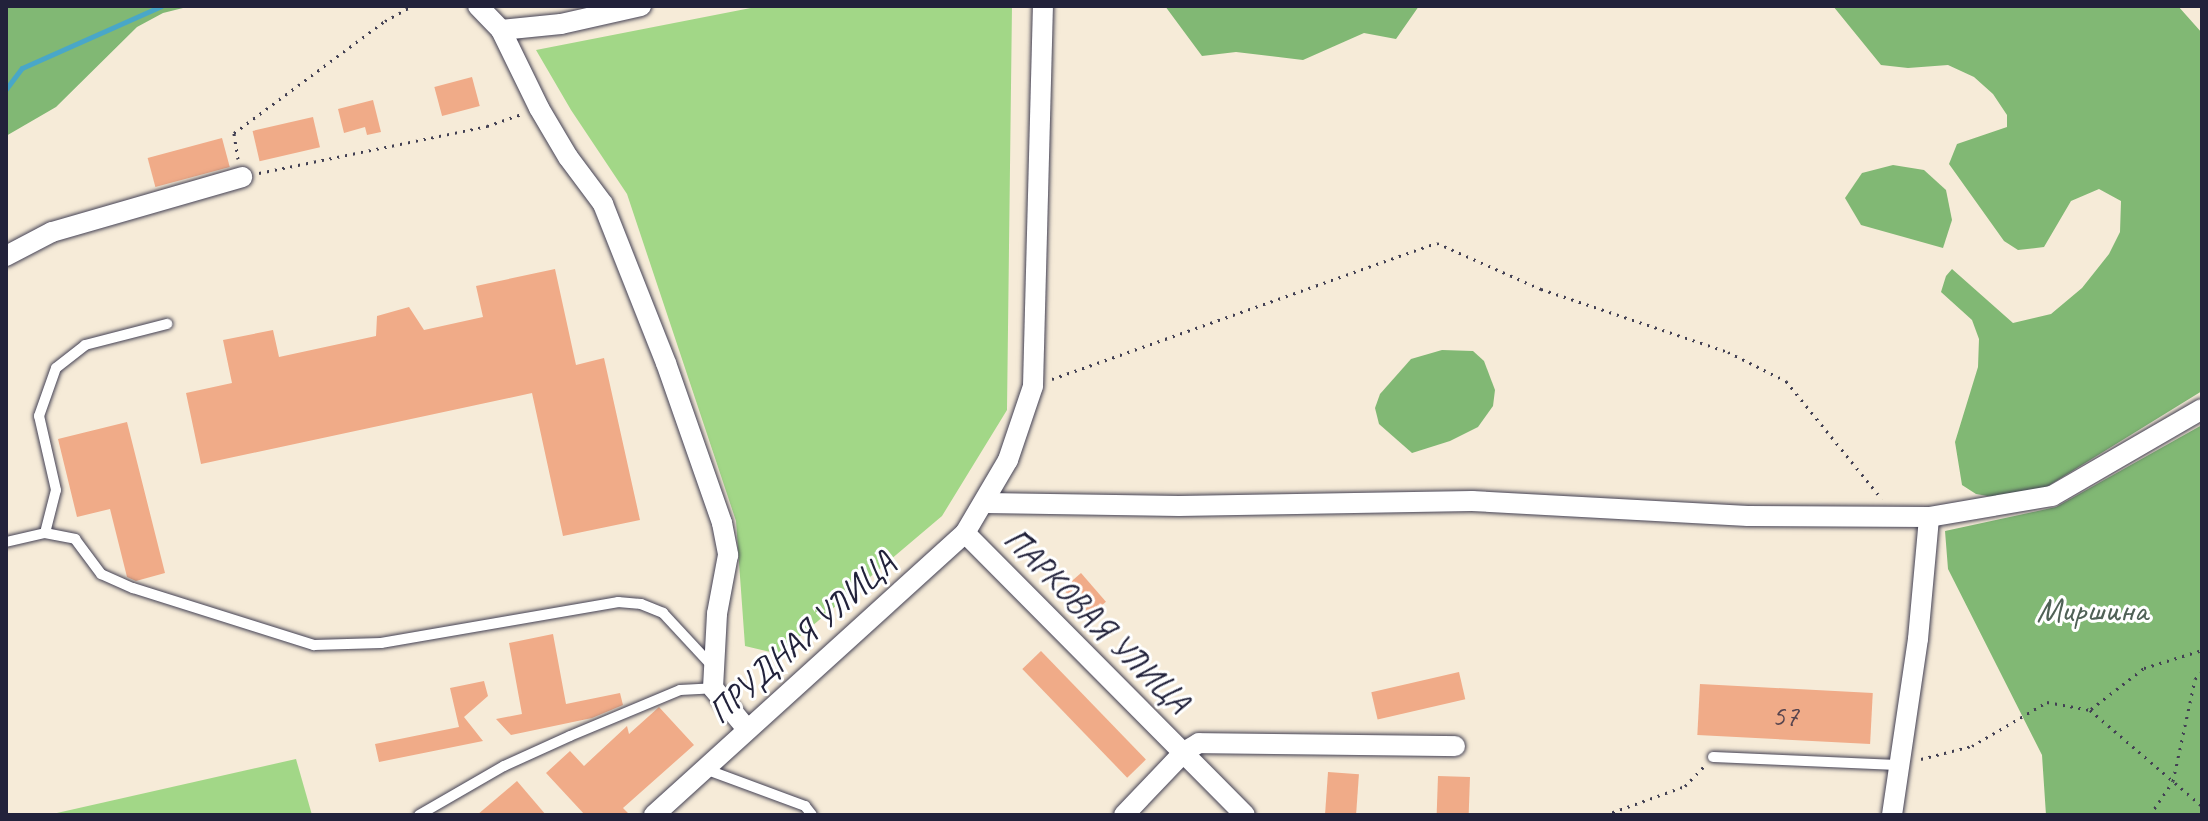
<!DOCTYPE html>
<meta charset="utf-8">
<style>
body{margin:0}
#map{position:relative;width:2208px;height:821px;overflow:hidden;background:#f6ebd8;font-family:Caveat,sans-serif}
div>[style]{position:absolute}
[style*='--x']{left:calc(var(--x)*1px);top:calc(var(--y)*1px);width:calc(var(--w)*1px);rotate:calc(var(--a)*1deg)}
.green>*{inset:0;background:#a2d787}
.forest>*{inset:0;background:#81b874}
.stream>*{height:5px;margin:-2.5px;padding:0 2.5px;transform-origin:2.5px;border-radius:2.5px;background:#49a7c8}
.building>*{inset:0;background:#f0ab88;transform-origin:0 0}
.path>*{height:3px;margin-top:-1.5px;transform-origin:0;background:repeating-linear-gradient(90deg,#424053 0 2px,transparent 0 8px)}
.roads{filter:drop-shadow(0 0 2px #424053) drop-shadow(0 0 2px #424053)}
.service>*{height:10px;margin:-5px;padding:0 5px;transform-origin:5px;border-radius:5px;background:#fff}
.minor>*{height:20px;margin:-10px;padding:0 10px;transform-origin:10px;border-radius:10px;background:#fff}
span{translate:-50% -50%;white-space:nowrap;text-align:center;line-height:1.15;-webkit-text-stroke:6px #fff;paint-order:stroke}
.number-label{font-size:30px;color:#56444e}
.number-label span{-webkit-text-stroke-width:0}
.park-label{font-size:34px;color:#4f6156}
.street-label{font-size:34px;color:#22223b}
.frame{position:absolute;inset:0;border:8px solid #22223b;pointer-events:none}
</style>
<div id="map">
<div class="green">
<i style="clip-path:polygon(761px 6px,1012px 6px,1007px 410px,942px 516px,779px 654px,745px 646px,736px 521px,627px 194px,571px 110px,536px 50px)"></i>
<i style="clip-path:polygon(296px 759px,312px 815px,48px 815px)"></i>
</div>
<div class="forest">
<i style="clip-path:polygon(6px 6px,191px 6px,163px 13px,137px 27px,56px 107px,6px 136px)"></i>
<i style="clip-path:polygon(1165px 6px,1419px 6px,1396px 39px,1364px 33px,1303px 60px,1236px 52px,1202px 56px)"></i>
<i style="clip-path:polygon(1833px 6px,2178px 6px,2202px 33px,2202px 391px,2035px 494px,2005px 499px,1976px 494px,1962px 485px,1955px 442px,1978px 367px,1979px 339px,1972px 320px,1941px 292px,1946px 276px,1952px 269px,2013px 323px,2051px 314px,2082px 288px,2109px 254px,2120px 232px,2121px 201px,2099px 189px,2071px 201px,2044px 247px,2018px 250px,2004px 241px,1949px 164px,1957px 144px,2007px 127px,2007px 115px,1993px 94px,1974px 77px,1948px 65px,1908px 68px,1881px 65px)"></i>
<i style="clip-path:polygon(1893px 165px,1924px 170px,1946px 190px,1952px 220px,1943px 248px,1861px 225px,1845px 198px,1862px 173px)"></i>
<i style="clip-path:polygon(1442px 350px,1473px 351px,1484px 361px,1495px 390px,1493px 406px,1478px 427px,1450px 441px,1412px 453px,1379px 424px,1375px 408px,1380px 394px,1411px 359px)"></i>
<i style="clip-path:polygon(2202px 425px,2202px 815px,2046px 815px,2042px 755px,1948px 569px,1945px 531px,2056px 507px)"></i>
</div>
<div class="stream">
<i style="--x:6;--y:89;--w:26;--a:-53"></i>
<i style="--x:22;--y:68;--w:152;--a:-24"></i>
</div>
<div class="building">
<i style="left:472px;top:77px;width:30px;height:39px;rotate:75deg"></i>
<i style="clip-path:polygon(373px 100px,381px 132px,367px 135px,365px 127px,344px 133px,338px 109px)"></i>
<i style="left:313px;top:117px;width:31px;height:62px;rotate:77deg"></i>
<i style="left:222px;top:138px;width:30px;height:77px;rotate:75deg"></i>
<i style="clip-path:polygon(555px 269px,576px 365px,604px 358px,640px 520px,563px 536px,532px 393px,201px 464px,186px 393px,232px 383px,223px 340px,273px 330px,279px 357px,376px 336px,377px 316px,409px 307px,424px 330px,483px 317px,476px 286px)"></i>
<i style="clip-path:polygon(127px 422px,165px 573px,136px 581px,127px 577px,110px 509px,77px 517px,58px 439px)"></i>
<i style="left:1081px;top:573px;width:38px;height:24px;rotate:49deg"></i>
<i style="clip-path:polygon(553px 634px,566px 704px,620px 693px,623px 705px,592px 718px,511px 735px,496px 719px,522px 714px,509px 643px)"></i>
<i style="left:1041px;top:651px;width:151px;height:26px;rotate:46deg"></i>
<i style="left:1459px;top:672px;width:28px;height:90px;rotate:77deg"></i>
<i style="clip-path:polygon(484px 681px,488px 696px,464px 717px,483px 741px,379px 762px,375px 744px,459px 727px,450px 688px)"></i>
<i style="left:1700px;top:684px;width:173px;height:51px;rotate:3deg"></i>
<i style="clip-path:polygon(659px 707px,694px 745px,623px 808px,630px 815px,585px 815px,546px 773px,570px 751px,584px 766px,627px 726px,629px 734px)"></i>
<i style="left:1328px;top:772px;width:31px;height:43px;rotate:4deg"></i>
<i style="left:1438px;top:776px;width:32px;height:39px;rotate:2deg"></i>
<i style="clip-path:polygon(517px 781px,546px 815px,477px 815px)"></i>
</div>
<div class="path">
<i style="--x:238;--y:159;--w:26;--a:-99"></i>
<i style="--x:234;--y:133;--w:188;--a:-36.6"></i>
<i style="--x:385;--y:21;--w:31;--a:-29"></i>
<i style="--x:259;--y:173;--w:233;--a:-11.6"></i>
<i style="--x:487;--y:126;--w:36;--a:-19"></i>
<i style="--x:1052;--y:379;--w:408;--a:-19.5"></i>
<i style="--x:1437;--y:243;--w:114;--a:23.9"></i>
<i style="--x:1541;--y:289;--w:197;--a:18.6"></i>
<i style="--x:1728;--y:352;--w:65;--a:26.6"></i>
<i style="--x:1786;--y:381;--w:152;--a:50.9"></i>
<i style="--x:2091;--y:709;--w:67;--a:-37.7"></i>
<i style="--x:2144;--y:668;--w:61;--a:-17.2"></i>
<i style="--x:1921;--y:759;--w:53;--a:-14.3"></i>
<i style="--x:1972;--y:746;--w:87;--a:-30.4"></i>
<i style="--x:2047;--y:702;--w:44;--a:10.5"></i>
<i style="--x:2090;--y:710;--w:148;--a:40.6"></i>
<i style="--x:1605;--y:815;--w:85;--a:-19.9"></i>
<i style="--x:1685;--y:786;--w:28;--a:-46"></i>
<i style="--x:2150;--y:815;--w:41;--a:-55.9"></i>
<i style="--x:2173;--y:781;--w:104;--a:-77.8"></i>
<i style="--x:2195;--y:679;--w:10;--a:-45"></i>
</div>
<div class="roads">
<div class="service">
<i style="--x:45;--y:533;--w:44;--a:-75.7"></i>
<i style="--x:56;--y:490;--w:76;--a:-102.9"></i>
<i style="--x:39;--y:416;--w:51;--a:-70.5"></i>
<i style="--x:56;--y:368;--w:37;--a:-38"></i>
<i style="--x:85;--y:345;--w:85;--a:-14.4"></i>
<i style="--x:6;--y:542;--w:40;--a:-13"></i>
<i style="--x:45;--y:533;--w:31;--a:11"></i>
<i style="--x:75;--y:539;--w:44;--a:53.4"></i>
<i style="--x:101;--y:574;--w:35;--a:24"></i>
<i style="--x:133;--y:588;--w:190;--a:17.5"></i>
<i style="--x:314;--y:645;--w:67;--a:-1.7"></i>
<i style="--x:381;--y:643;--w:241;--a:-9.8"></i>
<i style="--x:618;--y:602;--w:23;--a:5"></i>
<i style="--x:641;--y:604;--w:24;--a:22"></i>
<i style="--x:663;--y:613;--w:75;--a:47.2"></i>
<i style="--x:1713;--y:757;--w:185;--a:2.5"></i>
<i style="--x:705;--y:769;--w:107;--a:20.3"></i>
<i style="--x:805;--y:806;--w:11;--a:52"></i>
<i style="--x:419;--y:815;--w:98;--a:-30"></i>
<i style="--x:504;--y:766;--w:72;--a:-24.4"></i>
<i style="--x:570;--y:736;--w:119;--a:-22.7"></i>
<i style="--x:680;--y:690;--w:33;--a:-3"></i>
</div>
<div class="minor">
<i style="--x:478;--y:6;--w:33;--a:46"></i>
<i style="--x:501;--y:30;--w:87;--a:64"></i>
<i style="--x:539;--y:108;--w:57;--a:59.4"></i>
<i style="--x:568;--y:157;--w:59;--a:53.3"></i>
<i style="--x:603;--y:204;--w:171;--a:68.4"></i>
<i style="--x:666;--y:363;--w:170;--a:70.7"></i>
<i style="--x:722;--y:523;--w:33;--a:79"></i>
<i style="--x:728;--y:555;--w:60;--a:100.6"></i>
<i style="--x:717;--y:614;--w:74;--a:93.1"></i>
<i style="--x:713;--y:688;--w:53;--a:50.3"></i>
<i style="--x:501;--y:30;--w:60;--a:-5.7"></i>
<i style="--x:561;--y:24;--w:82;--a:-12.7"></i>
<i style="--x:6;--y:256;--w:52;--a:-27.6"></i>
<i style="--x:52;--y:232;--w:198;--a:-16.1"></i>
<i style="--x:986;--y:503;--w:193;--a:0.9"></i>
<i style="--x:1179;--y:506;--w:293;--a:-1"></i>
<i style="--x:1472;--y:501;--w:276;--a:3.1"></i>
<i style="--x:1748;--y:516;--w:181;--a:0.3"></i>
<i style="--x:1929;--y:517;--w:125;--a:-9.7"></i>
<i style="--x:2052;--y:496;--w:173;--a:-30.1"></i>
<i style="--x:965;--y:533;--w:397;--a:45.2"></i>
<i style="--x:654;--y:815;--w:420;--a:-42.2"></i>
<i style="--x:965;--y:533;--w:85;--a:-59.5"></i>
<i style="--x:1008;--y:460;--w:78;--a:-71.3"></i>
<i style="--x:1033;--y:386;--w:380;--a:-88.5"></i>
<i style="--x:1124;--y:815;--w:87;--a:-46.4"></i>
<i style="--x:1184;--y:752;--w:17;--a:-31"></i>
<i style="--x:1199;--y:743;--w:256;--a:0.7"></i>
<i style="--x:1892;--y:815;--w:178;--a:-81.6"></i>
<i style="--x:1918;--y:639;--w:122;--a:-84.8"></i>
</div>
</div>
<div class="number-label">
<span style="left:1785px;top:715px">57</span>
</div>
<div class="park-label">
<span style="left:2092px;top:610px">Миршина</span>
</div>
<div class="street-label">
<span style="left:1097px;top:620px;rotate:45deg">ПАРКОВАЯ УЛИЦА</span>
<span style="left:801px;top:637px;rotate:-42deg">ПРУДНАЯ УЛИЦА</span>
</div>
<div class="frame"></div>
</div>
